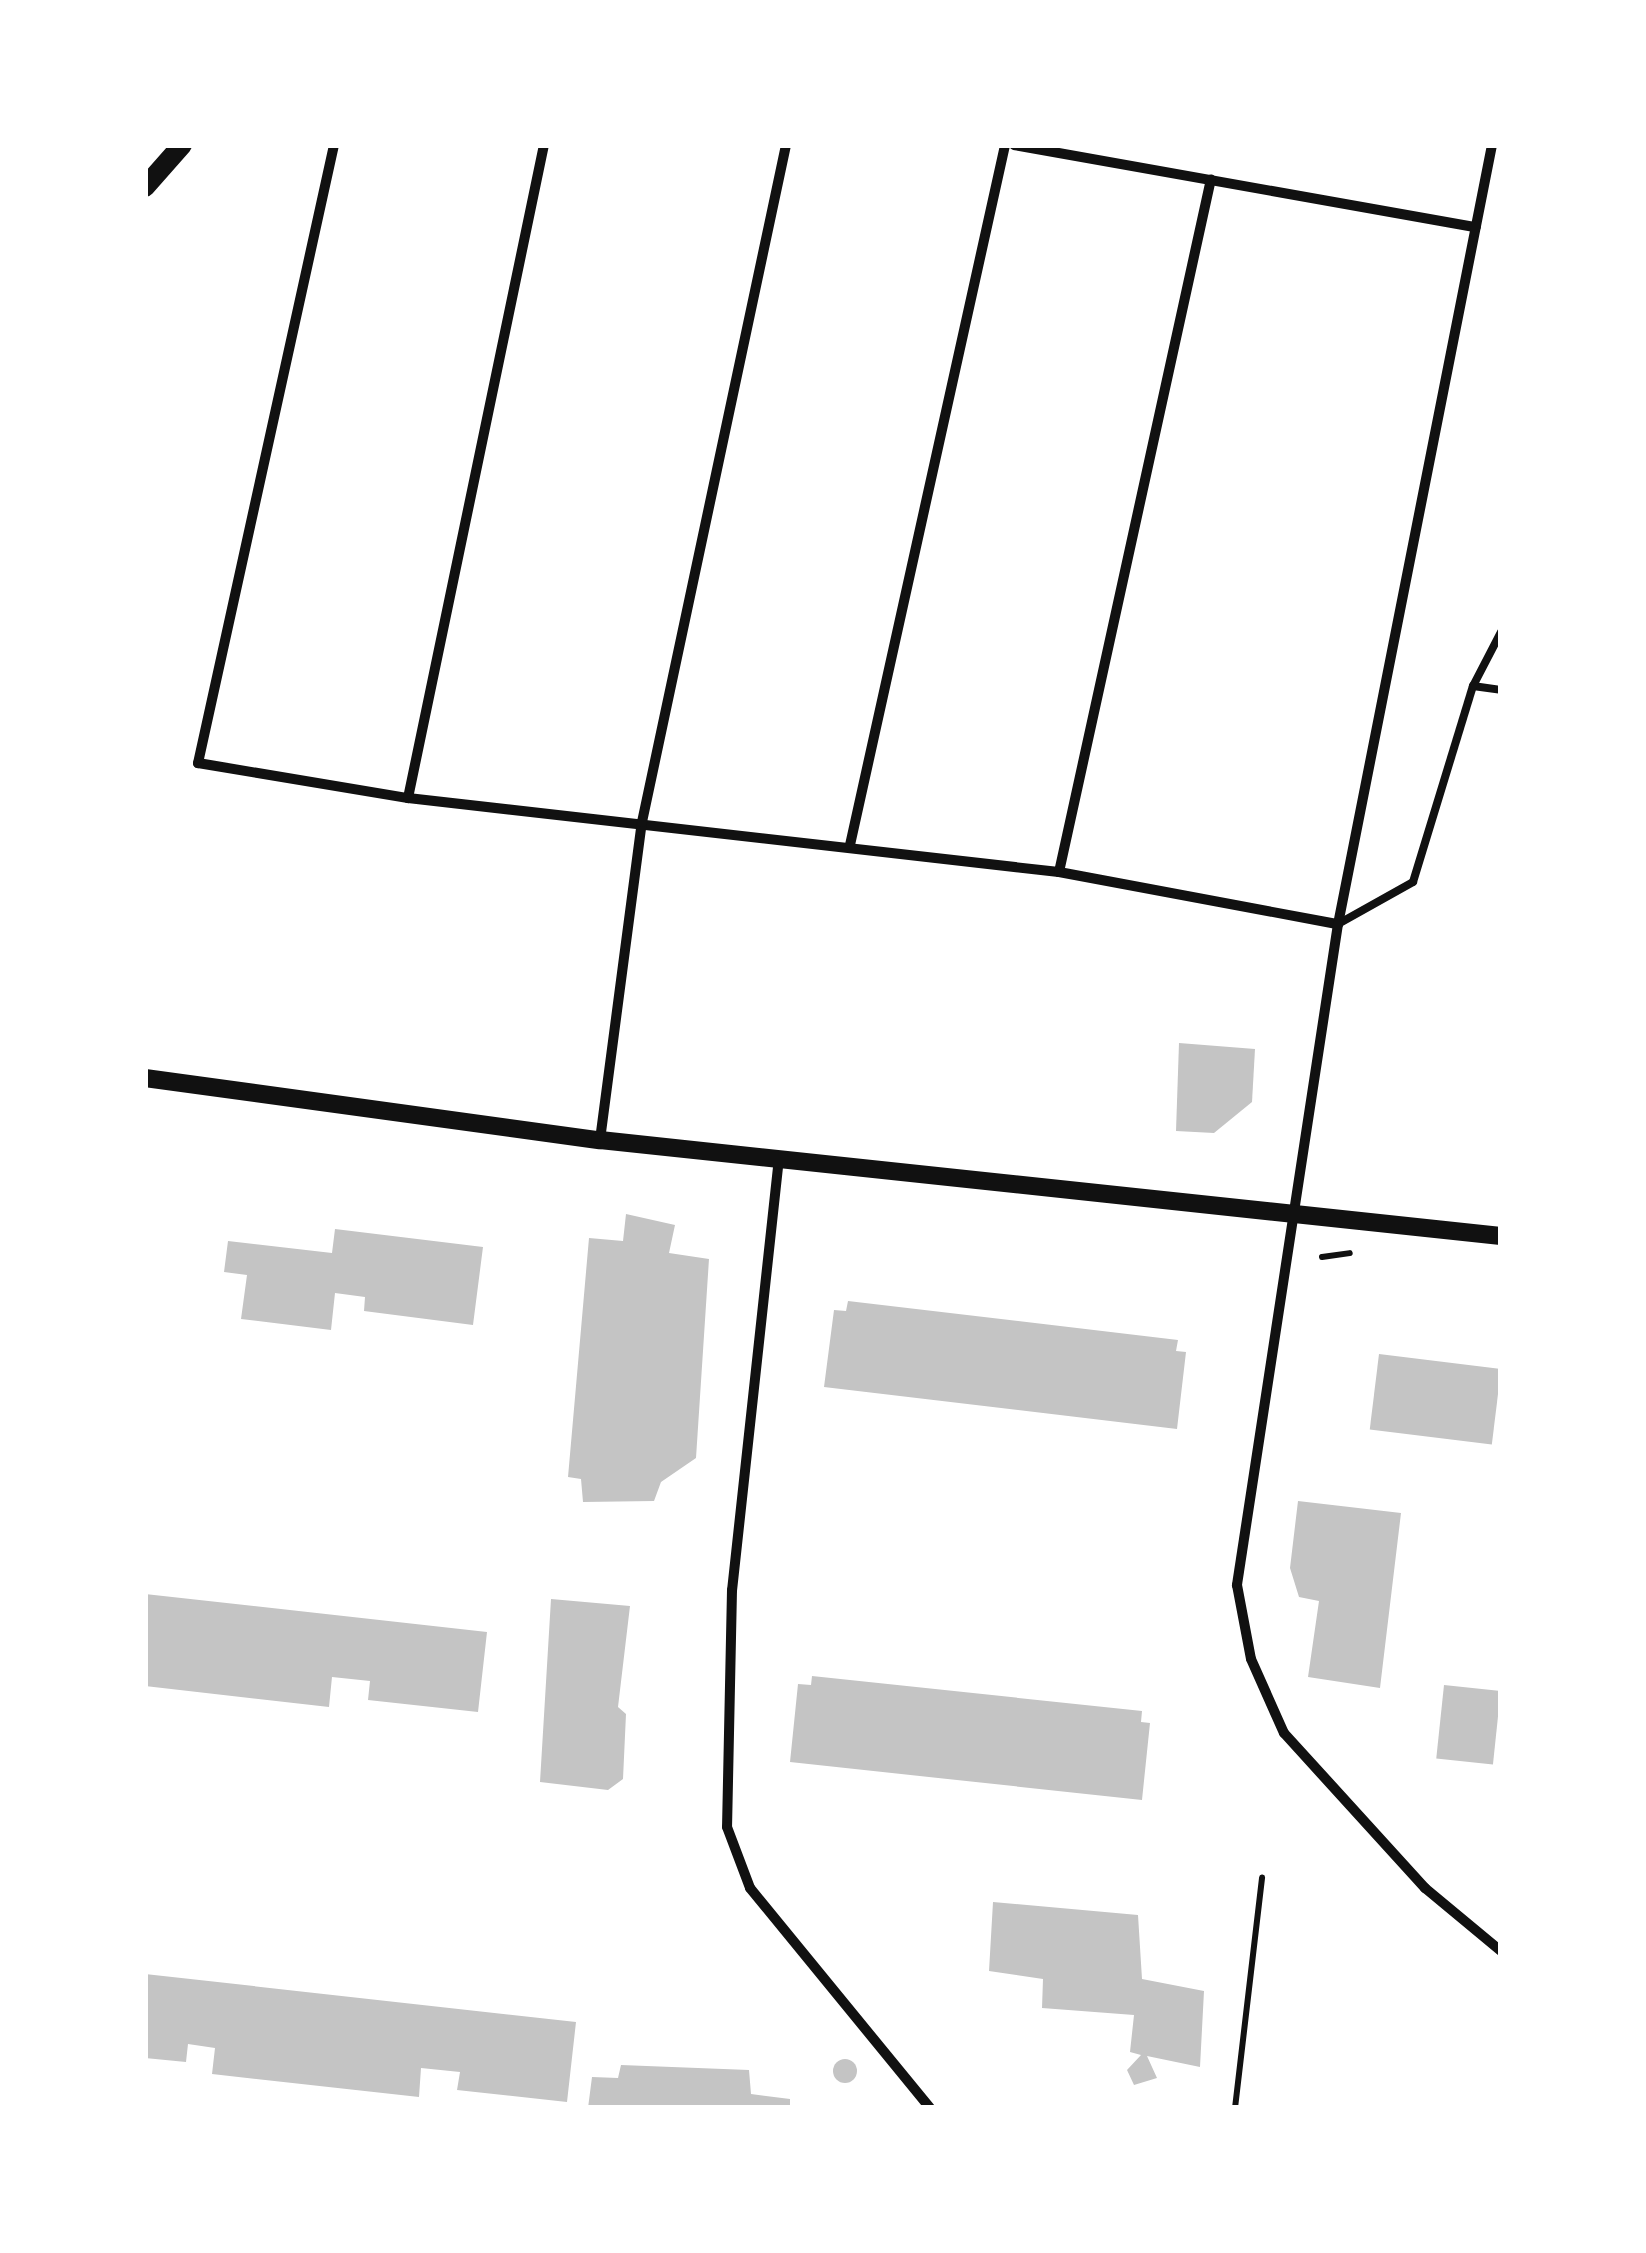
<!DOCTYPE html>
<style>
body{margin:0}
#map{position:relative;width:1646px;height:2253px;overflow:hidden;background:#fff;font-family:Lato,sans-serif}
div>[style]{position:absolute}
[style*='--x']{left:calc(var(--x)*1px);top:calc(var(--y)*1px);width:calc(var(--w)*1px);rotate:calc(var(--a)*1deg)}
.building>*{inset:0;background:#c4c4c4;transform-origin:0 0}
.round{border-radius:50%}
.path>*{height:6px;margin:-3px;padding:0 3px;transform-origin:3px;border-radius:3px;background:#111}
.service>*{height:8px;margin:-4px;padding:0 4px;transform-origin:4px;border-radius:4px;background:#111}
.minor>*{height:10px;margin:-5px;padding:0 5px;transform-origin:5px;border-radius:5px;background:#111}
.tertiary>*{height:18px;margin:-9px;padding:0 9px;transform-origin:9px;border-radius:9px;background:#111}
.secondary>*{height:20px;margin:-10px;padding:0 10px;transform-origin:10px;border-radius:10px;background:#111}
span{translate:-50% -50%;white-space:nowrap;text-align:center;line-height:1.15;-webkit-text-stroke:9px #fff;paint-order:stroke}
.frame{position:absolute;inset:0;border:148px solid #fff;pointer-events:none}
</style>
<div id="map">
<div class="building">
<i style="clip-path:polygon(1179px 1043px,1255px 1049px,1252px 1102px,1214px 1133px,1176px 1131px)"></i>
<i style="clip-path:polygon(626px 1214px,675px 1225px,669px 1253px,709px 1259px,696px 1458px,661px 1482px,654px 1501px,583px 1502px,581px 1479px,568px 1477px,589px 1238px,623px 1241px)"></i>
<i style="clip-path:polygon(335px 1229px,483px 1247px,473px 1325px,364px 1311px,365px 1297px,335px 1293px,331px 1330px,241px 1319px,247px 1275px,224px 1272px,228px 1241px,332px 1253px)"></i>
<i style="clip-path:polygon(848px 1301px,1178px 1340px,1176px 1351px,1186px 1352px,1177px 1429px,824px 1387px,834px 1310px,846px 1311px)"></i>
<i style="left:1379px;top:1354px;width:123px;height:76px;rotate:7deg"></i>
<i style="clip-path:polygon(1298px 1501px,1401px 1513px,1380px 1688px,1308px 1677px,1319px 1601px,1299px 1597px,1290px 1568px)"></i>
<i style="clip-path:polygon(145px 1594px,487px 1632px,478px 1712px,368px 1700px,370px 1681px,332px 1677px,329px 1707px,145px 1686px)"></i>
<i style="clip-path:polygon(551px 1599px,630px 1606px,618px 1707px,626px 1714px,623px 1779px,608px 1790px,540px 1782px)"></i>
<i style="clip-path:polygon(812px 1676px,1142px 1711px,1141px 1722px,1150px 1723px,1142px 1800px,790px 1762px,798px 1684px,811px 1685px)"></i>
<i style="left:1444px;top:1685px;width:57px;height:74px;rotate:6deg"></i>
<i style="clip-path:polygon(993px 1902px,1138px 1915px,1142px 1979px,1204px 1991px,1200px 2067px,1147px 2056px,1157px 2078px,1134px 2085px,1127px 2070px,1141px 2055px,1130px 2052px,1134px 2015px,1042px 2008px,1043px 1979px,989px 1971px)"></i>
<i style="clip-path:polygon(145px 1974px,576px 2022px,567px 2102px,457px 2090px,460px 2072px,421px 2068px,419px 2097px,212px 2074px,215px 2048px,188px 2044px,186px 2062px,145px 2058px)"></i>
<i class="round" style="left:833px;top:2059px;width:24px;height:24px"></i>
<i style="clip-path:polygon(621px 2065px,749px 2070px,751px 2094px,790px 2099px,790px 2108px,588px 2108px,592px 2077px,618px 2078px)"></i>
</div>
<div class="path">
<i style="--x:1322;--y:1257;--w:28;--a:-8"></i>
<i style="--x:1235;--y:2108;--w:232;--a:-83.3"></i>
</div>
<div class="service">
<i style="--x:1473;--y:686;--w:28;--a:8"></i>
<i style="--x:1338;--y:924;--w:86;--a:-29.2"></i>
<i style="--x:1413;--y:882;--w:205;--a:-73"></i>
<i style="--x:1473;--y:686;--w:61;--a:-62.6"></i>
</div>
<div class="minor">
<i style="--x:334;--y:145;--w:633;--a:102.41"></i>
<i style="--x:198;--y:763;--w:213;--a:9.5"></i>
<i style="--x:408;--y:798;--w:655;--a:6.49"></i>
<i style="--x:1059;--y:872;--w:284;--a:10.6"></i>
<i style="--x:1014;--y:145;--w:469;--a:10.1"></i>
<i style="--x:1492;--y:145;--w:794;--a:101.18"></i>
<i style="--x:1338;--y:924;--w:669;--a:98.69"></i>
<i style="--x:1237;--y:1585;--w:75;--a:79.3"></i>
<i style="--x:1251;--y:1659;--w:81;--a:66"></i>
<i style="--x:1284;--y:1733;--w:210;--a:47.7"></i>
<i style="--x:1425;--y:1888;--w:99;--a:39.7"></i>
<i style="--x:408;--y:798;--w:667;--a:-78.24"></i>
<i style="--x:850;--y:845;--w:717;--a:-77.51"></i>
<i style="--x:1059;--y:872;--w:709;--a:-77.63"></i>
<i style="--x:600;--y:1140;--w:321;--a:-82.5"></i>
<i style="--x:642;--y:822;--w:692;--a:-77.99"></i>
<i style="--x:779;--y:1158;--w:435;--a:96.2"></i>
<i style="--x:732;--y:1590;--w:237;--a:91.2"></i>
<i style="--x:727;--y:1827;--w:65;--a:69.3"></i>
<i style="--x:750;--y:1888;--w:284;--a:50.7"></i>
</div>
<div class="tertiary">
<i style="--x:145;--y:1078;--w:459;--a:7.8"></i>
<i style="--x:600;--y:1140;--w:906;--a:6.08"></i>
</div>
<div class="secondary">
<i style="--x:145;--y:187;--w:56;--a:-48.6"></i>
</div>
<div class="frame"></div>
</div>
